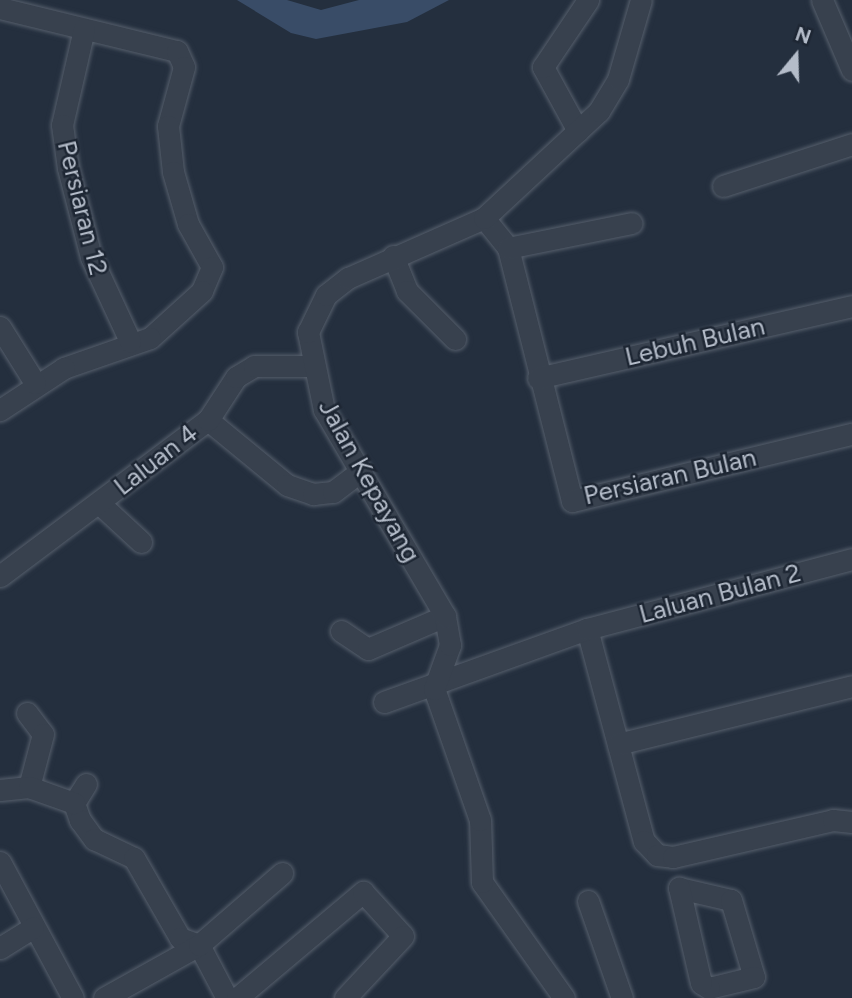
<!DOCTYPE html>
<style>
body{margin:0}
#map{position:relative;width:852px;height:998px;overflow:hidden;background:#242f3e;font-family:Figtree,sans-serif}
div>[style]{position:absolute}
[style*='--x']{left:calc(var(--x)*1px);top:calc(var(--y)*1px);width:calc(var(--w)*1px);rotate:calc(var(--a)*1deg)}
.water>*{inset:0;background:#394c67}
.roads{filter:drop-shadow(0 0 2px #565f6c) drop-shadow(0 0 2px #565f6c)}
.minor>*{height:21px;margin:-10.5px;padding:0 10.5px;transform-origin:10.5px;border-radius:10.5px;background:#38414e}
span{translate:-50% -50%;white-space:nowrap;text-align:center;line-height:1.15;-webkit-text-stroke:5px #1d2633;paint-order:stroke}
.street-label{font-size:26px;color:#b4bcc9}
.north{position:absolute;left:761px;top:21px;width:70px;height:70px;-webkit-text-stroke:5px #1d2633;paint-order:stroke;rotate:19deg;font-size:19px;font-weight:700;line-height:28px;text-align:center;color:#b4bcc9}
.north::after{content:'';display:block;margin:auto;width:24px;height:32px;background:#b4bcc9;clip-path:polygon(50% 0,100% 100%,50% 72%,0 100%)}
</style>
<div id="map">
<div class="water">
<i style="clip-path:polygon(237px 0,287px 0,321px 10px,359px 0,449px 0,407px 22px,316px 39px,291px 33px)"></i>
</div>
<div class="roads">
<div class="minor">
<i style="--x:822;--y:0;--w:76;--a:66.8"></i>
<i style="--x:0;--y:8;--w:182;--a:13.7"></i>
<i style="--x:177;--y:51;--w:17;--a:66"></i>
<i style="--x:184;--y:67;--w:61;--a:105.2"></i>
<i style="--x:168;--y:126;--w:46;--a:83.8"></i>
<i style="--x:173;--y:172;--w:54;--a:73.9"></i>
<i style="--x:188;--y:224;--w:49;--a:60.8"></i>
<i style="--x:212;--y:267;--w:26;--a:113"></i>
<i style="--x:202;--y:291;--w:70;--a:137.9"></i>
<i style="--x:150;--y:338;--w:91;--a:160.8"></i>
<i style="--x:64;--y:368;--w:77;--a:146.7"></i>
<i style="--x:84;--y:29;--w:98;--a:102.9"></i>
<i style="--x:62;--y:125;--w:43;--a:82.1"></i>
<i style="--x:68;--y:168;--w:92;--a:75.5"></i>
<i style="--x:91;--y:257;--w:93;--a:65.1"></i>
<i style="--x:578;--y:131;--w:73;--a:-118.7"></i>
<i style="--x:543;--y:67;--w:81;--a:-56.1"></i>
<i style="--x:723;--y:186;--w:136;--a:-18"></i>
<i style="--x:484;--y:218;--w:38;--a:51"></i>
<i style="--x:508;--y:248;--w:261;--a:75.8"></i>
<i style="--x:572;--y:501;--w:288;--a:-13.5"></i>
<i style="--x:508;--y:248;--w:126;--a:-11.4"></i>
<i style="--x:393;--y:256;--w:38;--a:68"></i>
<i style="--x:407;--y:291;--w:68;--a:45"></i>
<i style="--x:0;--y:327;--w:66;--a:58"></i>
<i style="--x:538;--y:378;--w:322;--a:-12.9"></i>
<i style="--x:208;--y:420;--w:102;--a:39.4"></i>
<i style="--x:287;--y:485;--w:28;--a:19"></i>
<i style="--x:313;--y:494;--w:20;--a:-6"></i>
<i style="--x:333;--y:492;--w:35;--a:-37"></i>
<i style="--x:100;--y:504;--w:56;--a:42.8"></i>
<i style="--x:0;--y:576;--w:260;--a:-36.9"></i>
<i style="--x:208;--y:420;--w:51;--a:-56.9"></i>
<i style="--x:236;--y:377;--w:21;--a:-31"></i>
<i style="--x:254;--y:366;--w:57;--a:0"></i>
<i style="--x:587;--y:629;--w:220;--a:75"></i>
<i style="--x:644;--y:841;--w:19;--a:47"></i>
<i style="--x:657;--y:855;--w:16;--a:7"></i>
<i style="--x:673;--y:857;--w:164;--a:-13"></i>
<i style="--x:833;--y:820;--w:19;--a:6"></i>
<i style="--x:341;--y:631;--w:32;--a:34"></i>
<i style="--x:368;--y:649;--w:84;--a:-23.2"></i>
<i style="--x:384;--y:702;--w:216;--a:-19.8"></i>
<i style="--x:587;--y:629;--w:274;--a:-14.8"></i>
<i style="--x:27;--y:713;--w:26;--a:53"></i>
<i style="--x:43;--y:734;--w:55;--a:104.8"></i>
<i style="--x:618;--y:744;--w:241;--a:-13.9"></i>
<i style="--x:86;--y:784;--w:22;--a:122"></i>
<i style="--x:74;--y:803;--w:18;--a:71"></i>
<i style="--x:80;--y:820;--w:24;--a:54"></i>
<i style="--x:94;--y:839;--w:44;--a:25.4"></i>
<i style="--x:134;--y:858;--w:92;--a:60.1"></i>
<i style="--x:180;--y:938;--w:20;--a:20"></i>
<i style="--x:199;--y:945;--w:60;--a:62.2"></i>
<i style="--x:0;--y:790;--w:29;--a:-6"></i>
<i style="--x:29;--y:787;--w:48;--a:19.6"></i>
<i style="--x:0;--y:862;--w:154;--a:61.8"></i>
<i style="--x:679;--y:888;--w:53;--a:13"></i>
<i style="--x:731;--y:900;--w:80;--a:73.4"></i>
<i style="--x:754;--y:977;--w:46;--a:166.3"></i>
<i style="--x:709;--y:988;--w:9;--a:-148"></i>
<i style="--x:701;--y:983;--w:98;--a:-103"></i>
<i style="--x:588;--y:901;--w:103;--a:70.7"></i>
<i style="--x:0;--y:948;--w:39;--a:-32"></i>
<i style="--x:104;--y:998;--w:109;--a:-29.2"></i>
<i style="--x:199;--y:945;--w:110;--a:-40.9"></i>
<i style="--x:237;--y:998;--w:165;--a:-40.1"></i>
<i style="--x:363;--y:892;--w:59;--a:47.7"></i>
<i style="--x:403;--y:936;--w:85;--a:133.1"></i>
<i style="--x:564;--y:998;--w:142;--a:-125.3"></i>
<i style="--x:482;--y:882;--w:62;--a:-91.8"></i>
<i style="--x:480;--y:820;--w:139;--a:-109.3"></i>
<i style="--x:434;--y:689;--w:47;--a:-70"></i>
<i style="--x:450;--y:645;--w:29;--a:-100"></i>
<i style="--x:445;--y:616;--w:239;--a:-120.4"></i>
<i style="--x:324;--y:410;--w:80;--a:-101.6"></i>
<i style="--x:308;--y:332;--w:41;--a:-64.1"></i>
<i style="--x:326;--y:295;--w:28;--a:-38"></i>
<i style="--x:348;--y:278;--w:149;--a:-23.8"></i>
<i style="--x:484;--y:218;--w:157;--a:-42.9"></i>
<i style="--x:599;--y:111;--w:37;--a:-59"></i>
<i style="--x:618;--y:79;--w:82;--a:-73.8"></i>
</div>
</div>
<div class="street-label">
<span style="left:82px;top:208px;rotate:76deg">Persiaran 12</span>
<span style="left:695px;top:342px;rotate:-13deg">Lebuh Bulan</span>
<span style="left:156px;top:460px;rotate:-38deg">Laluan 4</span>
<span style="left:670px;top:477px;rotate:-13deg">Persiaran Bulan</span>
<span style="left:369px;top:481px;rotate:61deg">Jalan Kepayang</span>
<span style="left:720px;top:594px;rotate:-15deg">Laluan Bulan 2</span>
</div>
<div class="north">N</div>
</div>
